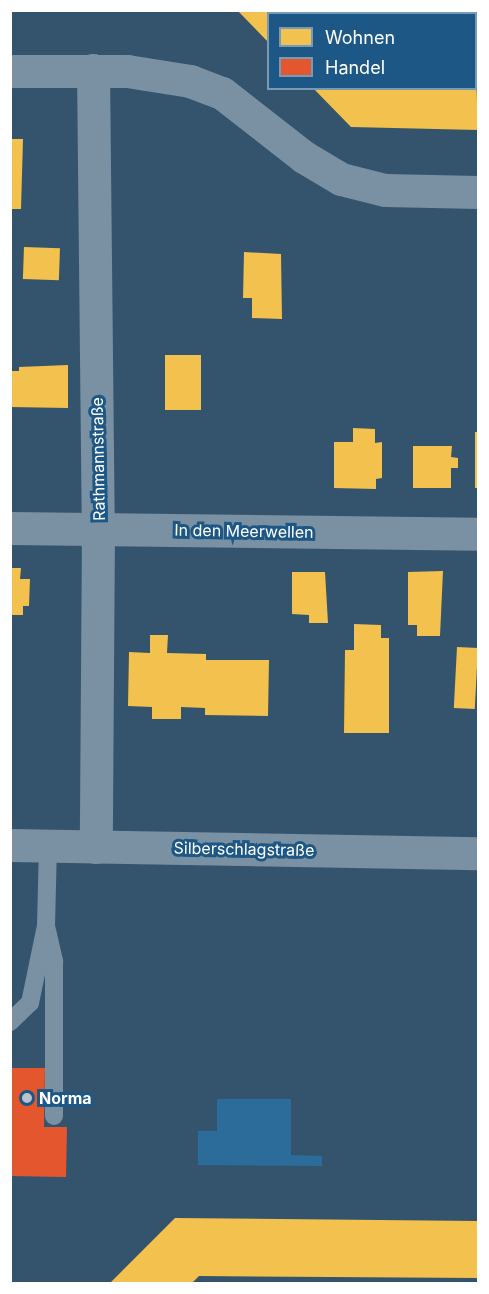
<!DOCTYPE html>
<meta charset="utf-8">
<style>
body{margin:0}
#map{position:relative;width:489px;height:1294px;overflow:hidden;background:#34546d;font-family:Inter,sans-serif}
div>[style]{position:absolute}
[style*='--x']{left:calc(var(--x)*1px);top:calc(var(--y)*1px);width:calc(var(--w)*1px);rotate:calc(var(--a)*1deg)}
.green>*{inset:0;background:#2c6c9a}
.homes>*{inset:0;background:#f2c14e;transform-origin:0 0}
.shops>*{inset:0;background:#e4572e}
.service>*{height:18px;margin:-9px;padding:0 9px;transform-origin:9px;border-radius:9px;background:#7a90a3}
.minor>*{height:33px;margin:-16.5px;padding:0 16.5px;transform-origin:16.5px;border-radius:16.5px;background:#7a90a3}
.dots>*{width:16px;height:16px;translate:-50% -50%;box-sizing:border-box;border:3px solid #1c5785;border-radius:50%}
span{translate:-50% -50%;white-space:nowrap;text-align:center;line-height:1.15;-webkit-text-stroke:6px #1c5785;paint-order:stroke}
.street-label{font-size:16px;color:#fff}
.poi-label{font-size:16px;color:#fff;font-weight:700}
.left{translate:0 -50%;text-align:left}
.frame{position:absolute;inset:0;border:12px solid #fff;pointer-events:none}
.legend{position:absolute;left:267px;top:12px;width:210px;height:78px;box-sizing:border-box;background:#1c5785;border:2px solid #779ab6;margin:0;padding:8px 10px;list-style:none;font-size:18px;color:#fff}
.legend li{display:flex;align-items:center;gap:12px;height:30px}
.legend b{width:30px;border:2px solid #779ab6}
</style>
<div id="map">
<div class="green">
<i style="clip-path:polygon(336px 11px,478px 11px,478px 56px,476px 14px)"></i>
<i style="clip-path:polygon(217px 1099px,291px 1099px,291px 1155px,322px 1156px,322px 1166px,198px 1165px,198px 1131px,217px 1131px)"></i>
</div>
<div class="homes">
<i style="clip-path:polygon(237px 10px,317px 10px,320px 14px,268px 14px,268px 42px)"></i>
<i style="clip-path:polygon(476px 71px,478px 130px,351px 127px,313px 88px,476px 88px)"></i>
<i style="clip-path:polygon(10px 139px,23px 139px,21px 209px,10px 209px)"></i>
<i style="left:24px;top:247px;width:36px;height:32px;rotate:2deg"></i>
<i style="clip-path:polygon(244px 252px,281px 254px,282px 319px,252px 318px,252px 298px,243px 298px)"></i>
<i style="left:165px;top:355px;width:36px;height:55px"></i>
<i style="clip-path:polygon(68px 365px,68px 408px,10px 407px,10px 371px,19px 371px,19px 367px)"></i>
<i style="clip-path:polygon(353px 428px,375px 429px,375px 443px,382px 442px,382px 478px,376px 479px,376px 489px,334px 488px,334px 442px,353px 442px)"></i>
<i style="left:478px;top:432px;width:56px;height:3px;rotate:90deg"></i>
<i style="clip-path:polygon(413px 446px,452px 446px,451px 457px,458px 458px,458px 468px,451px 468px,451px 488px,413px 488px)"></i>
<i style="clip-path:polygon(10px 568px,21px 568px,20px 579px,30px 579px,29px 606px,23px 606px,23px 615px,10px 615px)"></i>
<i style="clip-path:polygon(443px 571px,440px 636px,417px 636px,417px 625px,408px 625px,408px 572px)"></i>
<i style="clip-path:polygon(292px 572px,325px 572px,328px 623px,309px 623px,309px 615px,292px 614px)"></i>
<i style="clip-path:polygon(354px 624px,381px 625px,381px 638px,389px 638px,389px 733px,344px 733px,345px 650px,354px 650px)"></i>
<i style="clip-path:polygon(150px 635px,168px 635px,167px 653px,206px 654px,206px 660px,269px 660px,268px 716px,205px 715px,205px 708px,181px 707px,181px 719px,152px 719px,152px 707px,128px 706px,129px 652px,150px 653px)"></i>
<i style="left:457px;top:647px;width:21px;height:61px;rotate:3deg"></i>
<i style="clip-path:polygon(175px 1218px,478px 1221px,478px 1278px,199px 1276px,191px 1284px,109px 1284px)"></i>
</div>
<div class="shops">
<i style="clip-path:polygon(10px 1068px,45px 1068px,44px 1127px,67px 1127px,66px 1177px,10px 1176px)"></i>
</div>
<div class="service">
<i style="--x:46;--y:926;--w:37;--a:77"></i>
<i style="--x:54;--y:962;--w:154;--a:90"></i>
<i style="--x:10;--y:1022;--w:28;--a:-44"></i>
<i style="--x:30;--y:1003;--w:79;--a:-78.3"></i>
<i style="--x:46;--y:926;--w:80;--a:-88.6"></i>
</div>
<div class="minor">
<i style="--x:93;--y:70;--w:459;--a:89.4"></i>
<i style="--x:98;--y:529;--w:318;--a:90.4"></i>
<i style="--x:10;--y:71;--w:117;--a:0"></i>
<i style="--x:127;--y:71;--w:64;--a:9"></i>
<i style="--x:190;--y:81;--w:34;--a:21"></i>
<i style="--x:222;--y:93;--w:104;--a:38"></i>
<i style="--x:304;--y:157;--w:43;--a:30.7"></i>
<i style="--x:341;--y:179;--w:45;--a:14"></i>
<i style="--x:385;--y:190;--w:93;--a:1.2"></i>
<i style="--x:10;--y:528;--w:468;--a:0.7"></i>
<i style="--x:10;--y:845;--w:468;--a:1"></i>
</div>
<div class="dots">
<i style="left:27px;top:1098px;background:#b8c3cc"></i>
</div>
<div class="street-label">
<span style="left:98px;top:459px;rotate:-91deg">Rathmannstraße</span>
<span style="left:244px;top:531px;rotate:1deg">In den Meerwellen</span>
<span style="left:244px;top:849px;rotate:1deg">Silberschlagstraße</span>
</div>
<div class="poi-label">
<span class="left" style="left:39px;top:1098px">Norma</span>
</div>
<div class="frame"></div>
<ul class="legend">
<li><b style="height:16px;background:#f2c14e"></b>Wohnen</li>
<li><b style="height:16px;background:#e4572e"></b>Handel</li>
</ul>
</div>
